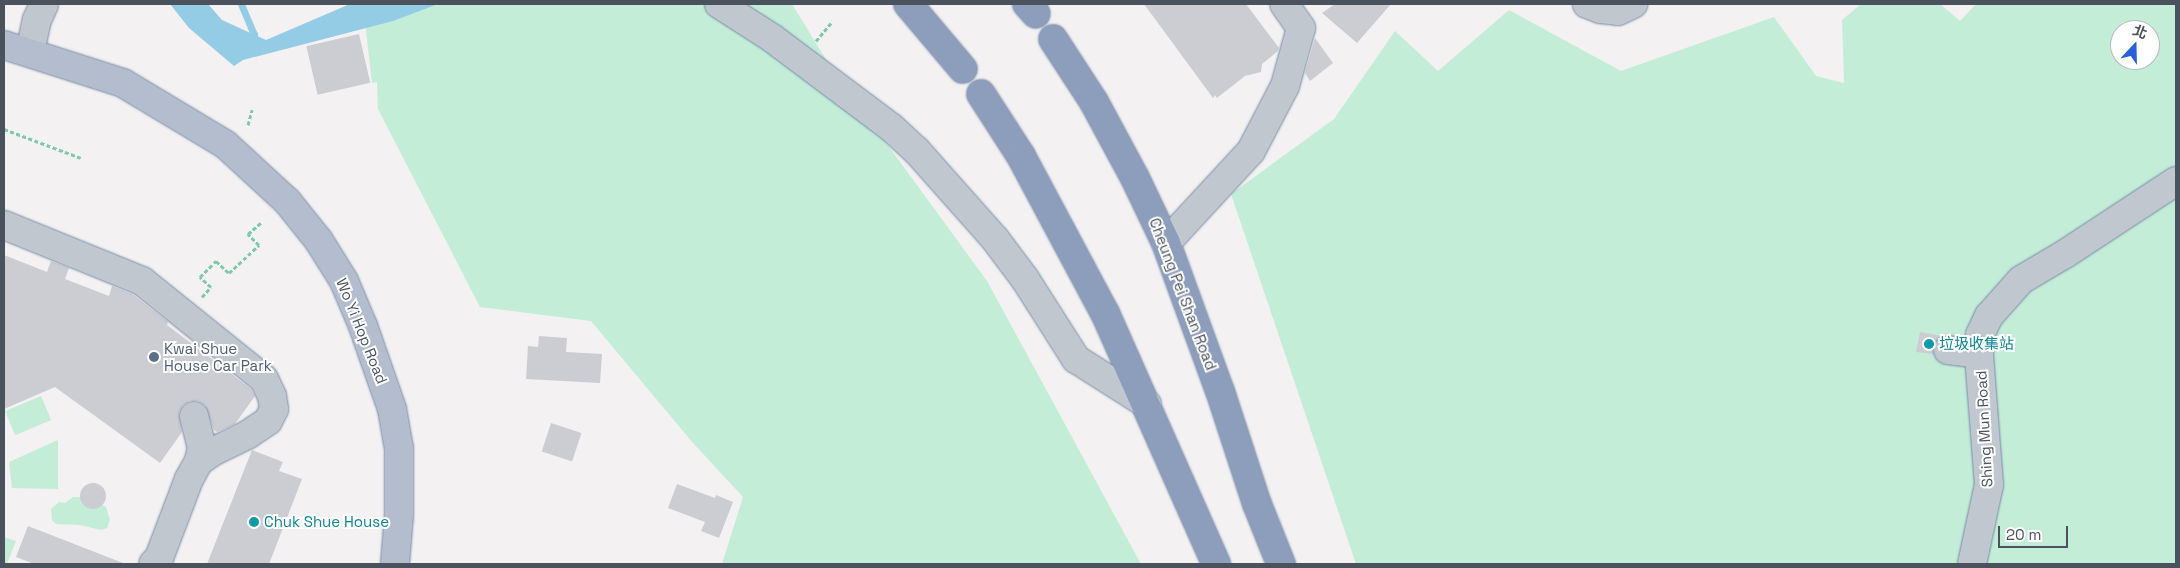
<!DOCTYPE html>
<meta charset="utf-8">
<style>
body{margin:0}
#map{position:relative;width:2180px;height:568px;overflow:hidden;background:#f3f1f1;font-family:"Space Grotesk","Noto Sans TC",sans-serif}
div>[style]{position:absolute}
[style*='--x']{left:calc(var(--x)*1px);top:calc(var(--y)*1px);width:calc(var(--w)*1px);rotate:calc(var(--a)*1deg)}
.green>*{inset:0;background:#c4edd8;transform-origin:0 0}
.water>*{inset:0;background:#94cce6}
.stream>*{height:7px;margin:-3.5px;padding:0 3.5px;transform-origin:3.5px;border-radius:3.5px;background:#94cce6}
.building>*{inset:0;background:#cbcdd3;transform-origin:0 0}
.round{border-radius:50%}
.path>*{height:3px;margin-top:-1.5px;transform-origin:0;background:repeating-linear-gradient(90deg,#7ec9ac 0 4px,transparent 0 6.5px)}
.roads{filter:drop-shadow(0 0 1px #7889a8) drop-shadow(0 0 1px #7889a8)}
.minor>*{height:28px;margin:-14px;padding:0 14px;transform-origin:14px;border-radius:14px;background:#c0c7ce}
.major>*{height:28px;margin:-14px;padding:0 14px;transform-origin:14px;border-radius:14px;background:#b3bdcd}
.highway>*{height:28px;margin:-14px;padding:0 14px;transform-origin:14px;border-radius:14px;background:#8d9ebc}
.dots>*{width:14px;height:14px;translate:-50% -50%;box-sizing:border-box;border:2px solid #fff;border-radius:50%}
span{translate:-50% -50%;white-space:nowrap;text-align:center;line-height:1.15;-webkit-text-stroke:4px #fff;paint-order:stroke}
.street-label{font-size:15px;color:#4a525d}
.culture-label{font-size:15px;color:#0d838f}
.left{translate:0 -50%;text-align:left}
.service-label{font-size:15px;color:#4e5e75}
.frame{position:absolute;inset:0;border:5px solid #4a525d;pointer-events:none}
.north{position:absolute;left:2110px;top:20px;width:50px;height:50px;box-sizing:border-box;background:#fff;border:1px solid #b7babe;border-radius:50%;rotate:21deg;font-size:14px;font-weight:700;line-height:20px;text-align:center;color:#4a525d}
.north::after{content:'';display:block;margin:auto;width:18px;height:22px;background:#2760d8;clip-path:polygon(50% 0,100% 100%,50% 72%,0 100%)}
.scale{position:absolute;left:1998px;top:526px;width:70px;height:22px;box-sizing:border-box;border:2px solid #4a525d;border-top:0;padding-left:6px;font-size:15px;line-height:18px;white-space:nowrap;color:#4a525d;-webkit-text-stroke:4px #fff;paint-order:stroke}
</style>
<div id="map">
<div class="green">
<i style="clip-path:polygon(363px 4px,792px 4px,830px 66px,987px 281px,1141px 564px,722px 564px,743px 497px,693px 443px,591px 321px,480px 307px,378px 109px,377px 82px,372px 83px)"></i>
<i style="clip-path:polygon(evenodd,1861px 4px,1940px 4px,1960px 21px,1976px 4px,2176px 4px,2176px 564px,1356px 564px,1231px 194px,1334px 119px,1395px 31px,1438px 71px,1509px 10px,1621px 71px,1774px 17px,1816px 76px,1844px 83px,1842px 20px,1861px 4px,2120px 30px,2150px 30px,2150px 60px,2120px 60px,2120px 30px)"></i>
<i style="left:41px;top:396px;width:26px;height:39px;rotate:67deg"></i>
<i style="clip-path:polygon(58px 440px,58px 489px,12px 488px,9px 462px)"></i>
<i style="clip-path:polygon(73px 497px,80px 497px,85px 506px,94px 509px,102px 505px,106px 507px,110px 520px,107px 528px,101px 530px,80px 525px,56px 524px,52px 520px,51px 509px,59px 502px,65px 503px)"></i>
<i style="clip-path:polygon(4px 537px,16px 541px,7px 564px,4px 564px)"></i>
</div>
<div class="water">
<i style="clip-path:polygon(170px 4px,208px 4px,222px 20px,266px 40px,350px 4px,438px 4px,393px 21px,243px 60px,234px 66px,189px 28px)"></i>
</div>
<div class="stream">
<i style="--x:241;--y:4;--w:33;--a:67"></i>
<i style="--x:254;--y:34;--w:8;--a:113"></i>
</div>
<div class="building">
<i style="clip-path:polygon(1144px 4px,1246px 4px,1279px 48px,1278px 51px,1262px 64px,1261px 72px,1245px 76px,1217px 98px,1215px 95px,1213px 98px)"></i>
<i style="clip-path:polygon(1335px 4px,1391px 4px,1357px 43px,1322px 13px)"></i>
<i style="left:359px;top:34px;width:50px;height:54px;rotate:77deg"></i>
<i style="clip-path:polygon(1315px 38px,1333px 63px,1310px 81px,1305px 73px)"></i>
<i style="clip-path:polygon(4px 255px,47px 272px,51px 261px,69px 268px,65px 279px,109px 296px,112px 286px,132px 294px,168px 322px,167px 325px,251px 389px,255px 396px,235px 424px,217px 432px,214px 430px,205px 405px,198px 401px,190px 401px,183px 405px,179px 412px,182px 432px,160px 463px,55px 387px,4px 409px)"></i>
<i style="clip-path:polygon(1920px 332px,1942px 336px,1935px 341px,1933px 354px,1916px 352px)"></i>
<i style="clip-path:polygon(539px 336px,567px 338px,566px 352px,602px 354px,600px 383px,526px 379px,528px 346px,538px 347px)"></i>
<i style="left:551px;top:423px;width:32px;height:30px;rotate:18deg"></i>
<i style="clip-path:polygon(252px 450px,283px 462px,279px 471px,302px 479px,269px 564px,207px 564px)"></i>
<i class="round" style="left:80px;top:483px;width:26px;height:26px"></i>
<i style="clip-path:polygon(677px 484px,715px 498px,716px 495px,733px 502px,719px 538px,701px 531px,705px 522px,668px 508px)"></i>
<i style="clip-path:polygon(28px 526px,123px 563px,122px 564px,34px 564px,16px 557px)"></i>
</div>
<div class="path">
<i style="--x:816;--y:41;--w:26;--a:-50"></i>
<i style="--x:248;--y:125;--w:16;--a:-75"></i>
<i style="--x:4;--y:129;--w:82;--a:20.6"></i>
<i style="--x:202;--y:297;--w:13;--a:-48"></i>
<i style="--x:211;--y:287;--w:15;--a:-138"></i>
<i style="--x:200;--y:277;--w:23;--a:-45"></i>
<i style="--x:216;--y:261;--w:18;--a:43"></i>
<i style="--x:229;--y:273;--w:41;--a:-43"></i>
<i style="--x:259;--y:245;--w:16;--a:-135"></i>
<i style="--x:248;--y:234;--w:18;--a:-41"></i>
</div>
<div class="roads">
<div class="minor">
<i style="--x:719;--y:4;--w:63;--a:32.7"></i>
<i style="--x:772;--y:38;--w:150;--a:36.9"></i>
<i style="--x:892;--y:128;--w:33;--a:43"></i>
<i style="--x:916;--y:150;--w:119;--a:48.4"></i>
<i style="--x:995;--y:239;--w:50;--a:53.1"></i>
<i style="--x:1025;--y:279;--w:95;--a:57.5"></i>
<i style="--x:1076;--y:359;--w:84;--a:32.4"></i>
<i style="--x:1587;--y:4;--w:14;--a:21"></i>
<i style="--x:1600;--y:9;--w:18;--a:6"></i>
<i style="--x:1618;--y:11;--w:17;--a:-25"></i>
<i style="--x:30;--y:52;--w:33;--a:-78"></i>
<i style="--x:37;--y:20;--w:17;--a:-66"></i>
<i style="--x:4;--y:225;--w:149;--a:22.1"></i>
<i style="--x:142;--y:281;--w:156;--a:38.8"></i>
<i style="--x:264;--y:379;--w:19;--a:65"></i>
<i style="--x:272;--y:396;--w:13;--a:81"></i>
<i style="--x:274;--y:409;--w:13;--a:117"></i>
<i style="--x:268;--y:421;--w:25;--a:146"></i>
<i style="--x:247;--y:435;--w:37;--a:154"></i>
<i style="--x:214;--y:451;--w:18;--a:146"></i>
<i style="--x:199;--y:461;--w:21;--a:119"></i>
<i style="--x:189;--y:479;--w:85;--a:110.8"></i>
<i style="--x:159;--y:558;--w:8;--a:135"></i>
<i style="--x:1166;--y:243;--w:125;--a:-47.3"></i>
<i style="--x:1251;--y:151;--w:73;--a:-62.4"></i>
<i style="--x:1285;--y:86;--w:60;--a:-74.6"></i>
<i style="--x:1301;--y:28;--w:29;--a:-125"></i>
<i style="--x:1948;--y:350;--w:31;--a:7"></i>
<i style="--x:194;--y:416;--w:32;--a:76"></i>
<i style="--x:202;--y:447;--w:14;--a:102"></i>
<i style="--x:1972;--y:564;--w:81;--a:-77.9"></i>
<i style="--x:1989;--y:485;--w:131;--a:-94.4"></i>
<i style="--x:1979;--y:354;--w:19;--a:-87"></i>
<i style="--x:1980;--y:335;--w:21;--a:-65"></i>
<i style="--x:1989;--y:316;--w:48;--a:-48.4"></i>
<i style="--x:2021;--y:280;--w:51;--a:-30.6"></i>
<i style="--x:2065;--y:254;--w:133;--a:-33.3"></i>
</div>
<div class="major">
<i style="--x:4;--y:45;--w:125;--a:17.7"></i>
<i style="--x:123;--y:83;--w:120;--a:31"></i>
<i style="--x:226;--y:145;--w:83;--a:42.6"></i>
<i style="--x:287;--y:201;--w:51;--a:51.3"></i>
<i style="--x:319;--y:241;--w:47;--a:58"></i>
<i style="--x:344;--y:281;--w:49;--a:67.1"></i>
<i style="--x:363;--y:326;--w:88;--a:70.7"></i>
<i style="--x:392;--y:409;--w:40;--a:80"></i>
<i style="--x:399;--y:448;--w:67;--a:90"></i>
<i style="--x:399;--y:515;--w:49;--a:94.7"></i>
</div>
<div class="highway">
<i style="--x:908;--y:4;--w:85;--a:49.8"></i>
<i style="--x:1027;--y:4;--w:13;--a:48"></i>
<i style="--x:1053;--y:39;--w:75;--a:56.9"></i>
<i style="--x:1094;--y:102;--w:86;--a:61.7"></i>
<i style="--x:1135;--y:178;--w:72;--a:64.5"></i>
<i style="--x:1166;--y:243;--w:158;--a:70"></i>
<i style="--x:1220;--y:391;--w:119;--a:71.9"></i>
<i style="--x:1257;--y:504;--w:65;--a:68.2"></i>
<i style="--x:981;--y:94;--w:74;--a:57.2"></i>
<i style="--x:1021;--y:156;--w:178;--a:61.9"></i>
<i style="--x:1105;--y:313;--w:274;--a:66.1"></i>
</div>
</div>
<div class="dots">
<i style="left:1929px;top:344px;background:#0f9aa8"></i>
<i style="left:154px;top:357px;background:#5c6f8a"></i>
<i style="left:254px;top:522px;background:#0f9aa8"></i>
</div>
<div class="street-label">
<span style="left:1183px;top:294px;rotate:69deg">Cheung Pei Shan Road</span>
<span style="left:362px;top:331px;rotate:68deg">Wo Yi Hop Road</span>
<span style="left:1984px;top:429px;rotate:-93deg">Shing Mun Road</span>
</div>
<div class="culture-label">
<span class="left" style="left:1939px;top:344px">垃圾收集站</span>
<span class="left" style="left:264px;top:522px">Chuk Shue House</span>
</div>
<div class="service-label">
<span class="left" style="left:164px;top:357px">Kwai Shue<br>House Car Park</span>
</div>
<div class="frame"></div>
<div class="north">北</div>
<div class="scale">20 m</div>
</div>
